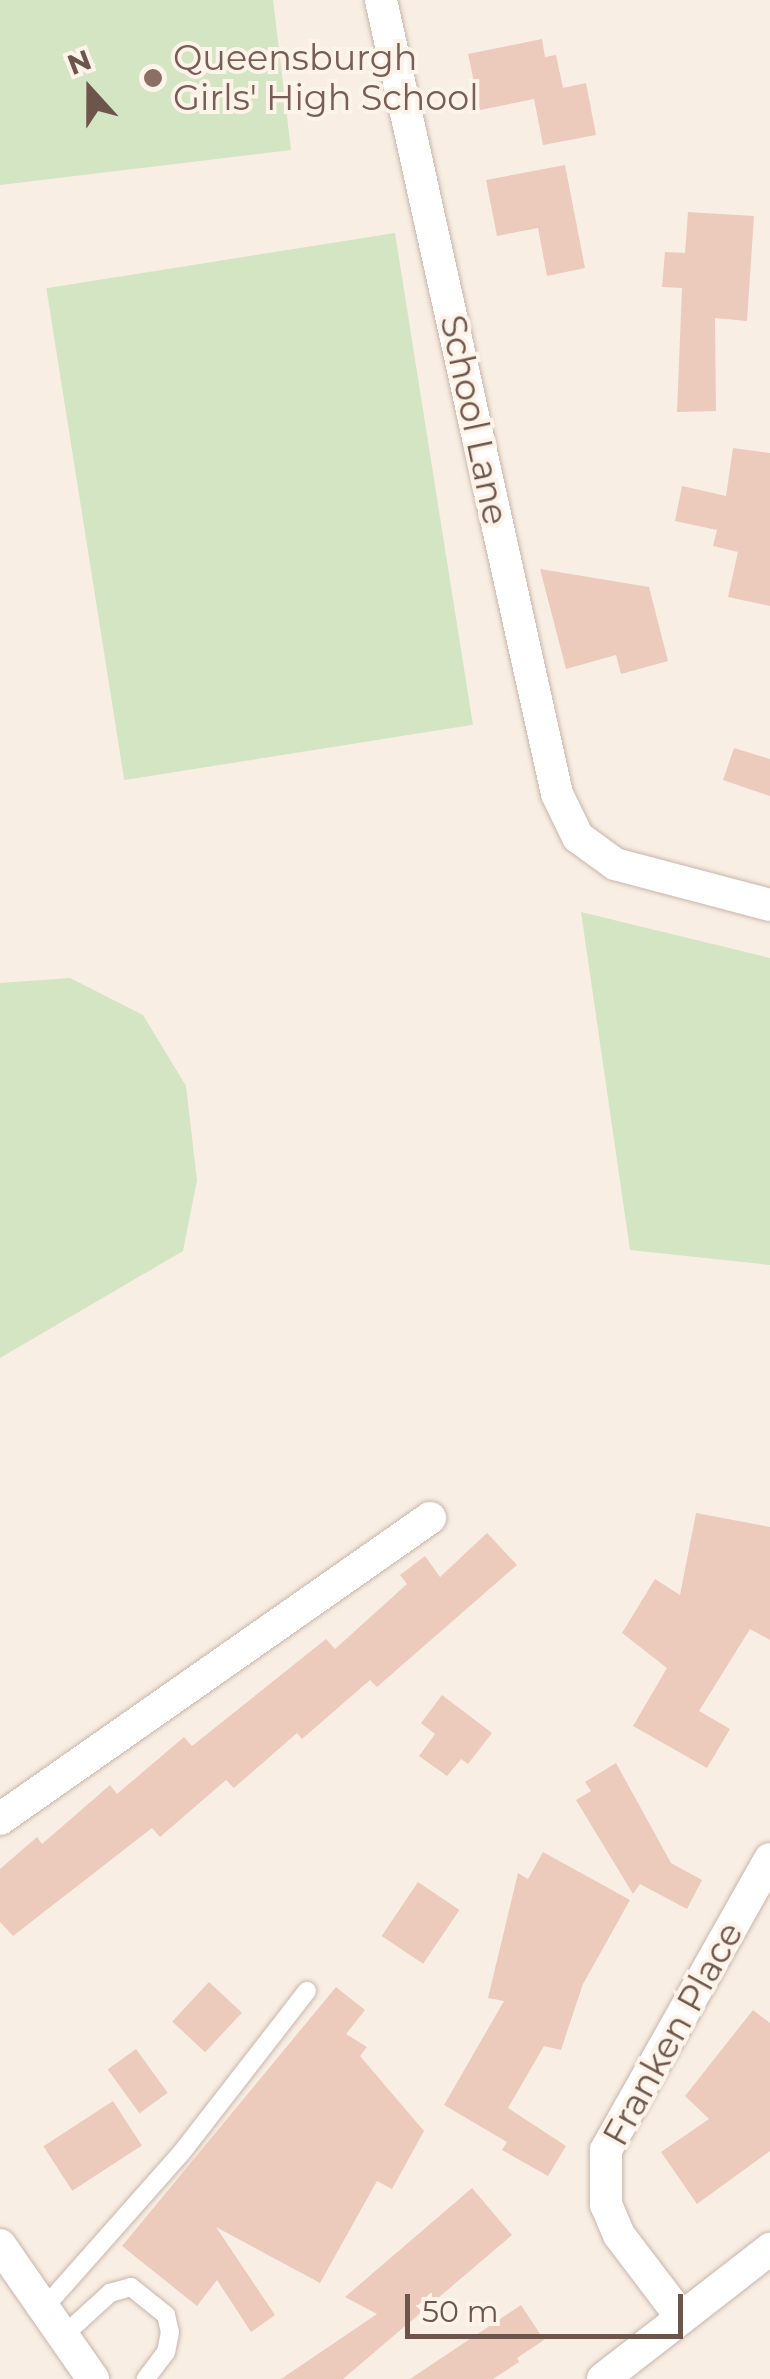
<!DOCTYPE html>
<style>
body{margin:0}
#map{position:relative;width:770px;height:2379px;overflow:hidden;background:#f9eee3;font-family:Montserrat,sans-serif}
div>[style]{position:absolute}
[style*='--x']{left:calc(var(--x)*1px);top:calc(var(--y)*1px);width:calc(var(--w)*1px);rotate:calc(var(--a)*1deg)}
.green>*{inset:0;background:#d4e5c3;transform-origin:0 0}
.building>*{inset:0;background:#eccbbd;transform-origin:0 0}
.roads{filter:drop-shadow(0 0 2px #c8b5ab) drop-shadow(0 0 2px #c8b5ab)}
.service>*{height:18px;margin:-9px;padding:0 9px;transform-origin:9px;border-radius:9px;background:#fff}
.minor>*{height:32px;margin:-16px;padding:0 16px;transform-origin:16px;border-radius:16px;background:#fff}
.dots>*{width:28px;height:28px;translate:-50% -50%;box-sizing:border-box;border:5px solid #fdf3e8;border-radius:50%}
span{translate:-50% -50%;white-space:nowrap;text-align:center;line-height:1.15;-webkit-text-stroke:8px #fdf3e8;paint-order:stroke}
.education-label{font-size:35px;color:#785e54}
.left{translate:0 -50%;text-align:left}
.street-label{font-size:35px;color:#6e554c}
.north{position:absolute;left:40px;top:40px;width:100px;height:100px;-webkit-text-stroke:8px #fdf3e8;paint-order:stroke;rotate:339deg;font-size:28px;font-weight:700;line-height:40px;text-align:center;color:#6e554c}
.north::after{content:'';display:block;margin:auto;width:35px;height:45px;background:#6e554c;clip-path:polygon(50% 0,100% 100%,50% 72%,0 100%)}
.scale{position:absolute;left:405px;top:2294px;width:278px;height:45px;box-sizing:border-box;border:5px solid #6e554c;border-top:0;padding-left:12px;font-size:30px;line-height:35px;white-space:nowrap;color:#6e554c;-webkit-text-stroke:8px #fdf3e8;paint-order:stroke}
</style>
<div id="map">
<div class="green">
<i style="clip-path:polygon(0 0,273px 0,291px 150px,0 185px)"></i>
<i style="left:395px;top:233px;width:498px;height:353px;rotate:81deg"></i>
<i style="clip-path:polygon(581px 912px,770px 958px,770px 1265px,630px 1250px)"></i>
<i style="clip-path:polygon(70px 978px,143px 1015px,186px 1086px,197px 1180px,183px 1251px,0 1358px,0 983px)"></i>
</div>
<div class="building">
<i style="clip-path:polygon(542px 39px,545px 57px,556px 55px,563px 88px,586px 83px,596px 135px,543px 145px,534px 99px,480px 110px,468px 54px)"></i>
<i style="clip-path:polygon(565px 165px,585px 268px,547px 276px,538px 228px,497px 236px,486px 180px)"></i>
<i style="clip-path:polygon(688px 212px,754px 216px,747px 321px,715px 318px,716px 411px,677px 412px,682px 288px,662px 287px,665px 252px,685px 253px)"></i>
<i style="clip-path:polygon(733px 448px,770px 453px,770px 606px,728px 597px,738px 552px,713px 546px,717px 530px,675px 521px,682px 486px,726px 496px)"></i>
<i style="clip-path:polygon(540px 569px,649px 587px,668px 661px,621px 674px,616px 655px,566px 669px)"></i>
<i style="clip-path:polygon(734px 748px,770px 759px,770px 796px,723px 780px)"></i>
<i style="clip-path:polygon(696px 1513px,770px 1527px,770px 1640px,750px 1629px,699px 1711px,730px 1729px,707px 1768px,633px 1726px,667px 1668px,622px 1633px,655px 1579px,680px 1595px)"></i>
<i style="clip-path:polygon(487px 1533px,517px 1565px,377px 1687px,370px 1680px,302px 1739px,297px 1733px,234px 1788px,226px 1780px,160px 1837px,152px 1828px,13px 1936px,0 1922px,0 1869px,37px 1837px,42px 1844px,110px 1785px,117px 1794px,184px 1737px,192px 1746px,326px 1639px,335px 1649px,407px 1584px,400px 1575px,425px 1556px,440px 1577px)"></i>
<i style="clip-path:polygon(442px 1695px,492px 1733px,468px 1764px,461px 1759px,447px 1776px,419px 1756px,435px 1734px,421px 1723px)"></i>
<i style="clip-path:polygon(616px 1763px,671px 1863px,702px 1880px,687px 1909px,640px 1884px,633px 1894px,576px 1800px,591px 1791px,585px 1782px)"></i>
<i style="clip-path:polygon(543px 1852px,630px 1900px,583px 1984px,561px 2050px,544px 2046px,508px 2108px,566px 2146px,548px 2176px,502px 2150px,507px 2142px,444px 2105px,504px 2001px,488px 1998px,518px 1873px,528px 1879px)"></i>
<i style="left:418px;top:1882px;width:50px;height:65px;rotate:34deg"></i>
<i style="left:209px;top:1982px;width:45px;height:54px;rotate:43deg"></i>
<i style="clip-path:polygon(336px 1987px,365px 2010px,346px 2034px,367px 2047px,360px 2056px,424px 2131px,392px 2189px,377px 2181px,320px 2283px,216px 2227px,275px 2315px,251px 2332px,217px 2280px,197px 2306px,122px 2246px)"></i>
<i style="clip-path:polygon(753px 2010px,770px 2023px,770px 2151px,697px 2204px,661px 2152px,709px 2119px,685px 2096px)"></i>
<i style="left:136px;top:2049px;width:54px;height:35px;rotate:54deg"></i>
<i style="left:113px;top:2101px;width:53px;height:83px;rotate:57deg"></i>
<i style="clip-path:polygon(472px 2188px,512px 2235px,343px 2379px,281px 2379px,377px 2314px,345px 2297px)"></i>
<i style="clip-path:polygon(521px 2305px,544px 2340px,517px 2358px,519px 2362px,493px 2379px,410px 2379px)"></i>
</div>
<div class="roads">
<div class="service">
<i style="--x:44;--y:2308;--w:208;--a:-48.5"></i>
<i style="--x:182;--y:2152;--w:204;--a:-52.2"></i>
<i style="--x:63;--y:2336;--w:64;--a:-42.5"></i>
<i style="--x:110;--y:2293;--w:22;--a:-16"></i>
<i style="--x:131;--y:2287;--w:45;--a:38.7"></i>
<i style="--x:166;--y:2315;--w:17;--a:77"></i>
<i style="--x:170;--y:2332;--w:20;--a:101"></i>
<i style="--x:166;--y:2352;--w:34;--a:127"></i>
</div>
<div class="minor">
<i style="--x:381;--y:0;--w:813;--a:77.5"></i>
<i style="--x:557;--y:794;--w:48;--a:64"></i>
<i style="--x:578;--y:837;--w:46;--a:36.1"></i>
<i style="--x:615;--y:864;--w:160;--a:14.8"></i>
<i style="--x:0;--y:1819;--w:525;--a:-34.99"></i>
<i style="--x:0;--y:2245;--w:163;--a:55.2"></i>
<i style="--x:679;--y:2314;--w:99;--a:-127.2"></i>
<i style="--x:619;--y:2235;--w:33;--a:-113"></i>
<i style="--x:606;--y:2205;--w:55;--a:-90"></i>
<i style="--x:606;--y:2150;--w:334;--a:-60.6"></i>
<i style="--x:603;--y:2379;--w:212;--a:-37.9"></i>
</div>
</div>
<div class="dots">
<i style="left:153px;top:78px;background:#8d6e63"></i>
</div>
<div class="education-label">
<span class="left" style="left:173px;top:78px">Queensburgh<br>Girls' High School</span>
</div>
<div class="street-label">
<span style="left:474px;top:420px;rotate:78deg">School Lane</span>
<span style="left:673px;top:2034px;rotate:-61deg">Franken Place</span>
</div>
<div class="north">N</div>
<div class="scale">50 m</div>
</div>
